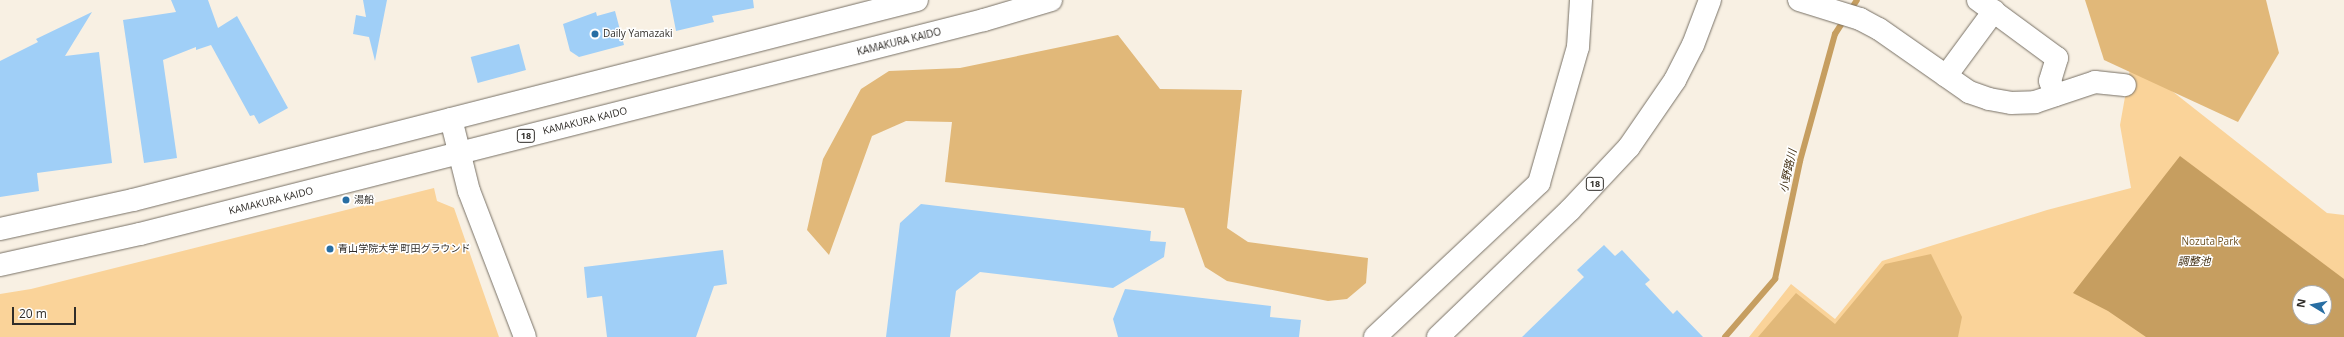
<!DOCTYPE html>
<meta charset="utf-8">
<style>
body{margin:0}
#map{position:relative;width:2344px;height:337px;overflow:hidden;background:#f8f0e3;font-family:"Open Sans","Noto Sans JP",sans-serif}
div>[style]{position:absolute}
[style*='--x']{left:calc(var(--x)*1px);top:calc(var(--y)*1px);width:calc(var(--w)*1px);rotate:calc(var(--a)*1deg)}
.green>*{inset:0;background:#fad399}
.forest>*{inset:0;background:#e1b879}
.water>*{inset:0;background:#c69e60}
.stream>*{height:6px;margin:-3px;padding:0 3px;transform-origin:3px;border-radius:3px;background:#c69e60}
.building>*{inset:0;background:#a0cff7;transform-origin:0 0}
.roads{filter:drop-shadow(0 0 1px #787166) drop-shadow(0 0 1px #787166)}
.minor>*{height:22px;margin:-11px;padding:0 11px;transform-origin:11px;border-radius:11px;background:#fff}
.major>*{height:22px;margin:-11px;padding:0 11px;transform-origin:11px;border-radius:11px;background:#fff}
.dots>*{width:11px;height:11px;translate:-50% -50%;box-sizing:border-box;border:2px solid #fff;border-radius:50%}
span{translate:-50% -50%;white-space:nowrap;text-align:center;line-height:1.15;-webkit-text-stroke:3px #fff;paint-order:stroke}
.shield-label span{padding:1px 3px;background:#fff;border:1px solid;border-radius:3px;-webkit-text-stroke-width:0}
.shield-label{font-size:9px;color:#302d29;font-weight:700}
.poi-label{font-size:10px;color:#302d29}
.left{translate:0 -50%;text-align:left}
.street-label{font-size:10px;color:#302d29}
.park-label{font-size:10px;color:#6e5223}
.water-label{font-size:11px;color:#433115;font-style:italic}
.north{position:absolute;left:2292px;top:285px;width:40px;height:40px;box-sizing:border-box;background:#fff;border:1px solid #acaba9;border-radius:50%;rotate:280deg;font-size:11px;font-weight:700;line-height:16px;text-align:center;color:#302d29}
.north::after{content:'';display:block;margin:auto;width:14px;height:18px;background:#286ea3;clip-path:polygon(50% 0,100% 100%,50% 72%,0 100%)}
.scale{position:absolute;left:12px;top:307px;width:64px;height:18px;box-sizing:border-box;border:2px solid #302d29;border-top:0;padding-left:5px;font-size:12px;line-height:14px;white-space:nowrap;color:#302d29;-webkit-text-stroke:3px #fff;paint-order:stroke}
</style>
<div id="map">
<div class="green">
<i style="clip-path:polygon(evenodd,2133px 52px,2158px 80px,2327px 213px,2344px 215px,2344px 337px,1749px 337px,1791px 284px,1835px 319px,1882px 261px,2047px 210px,2131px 188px,2120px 125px,2133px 52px,2300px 293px,2324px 293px,2324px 317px,2300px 317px,2300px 293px)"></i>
<i style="clip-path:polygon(434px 188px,437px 201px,454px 208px,499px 337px,0 337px,0 294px,31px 289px)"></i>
</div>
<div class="forest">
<i style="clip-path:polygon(2085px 0,2266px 0,2279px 53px,2238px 122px,2104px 60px)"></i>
<i style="clip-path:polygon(1118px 35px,1160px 89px,1242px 90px,1227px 228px,1248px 242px,1368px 258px,1366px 283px,1347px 299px,1328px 301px,1227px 281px,1205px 267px,1184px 208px,945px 182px,952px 122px,906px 121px,872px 136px,829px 255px,807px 230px,823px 159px,861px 89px,889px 71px,960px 68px)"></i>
<i style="clip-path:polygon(1931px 254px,1962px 317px,1958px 337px,1758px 337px,1796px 293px,1835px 324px,1885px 264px)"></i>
</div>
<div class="water">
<i style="clip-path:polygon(evenodd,2180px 156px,2344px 279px,2344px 337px,2146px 337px,2108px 311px,2073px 293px,2180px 156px,2300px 293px,2324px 293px,2324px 317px,2300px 317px,2300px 293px)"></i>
</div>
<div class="stream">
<i style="--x:1725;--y:337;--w:77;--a:-49.2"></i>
<i style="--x:1775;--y:279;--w:121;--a:-78"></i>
<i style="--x:1800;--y:161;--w:132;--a:-74.6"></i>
<i style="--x:1835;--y:34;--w:40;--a:-57.1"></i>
</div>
<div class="building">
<i style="clip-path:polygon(171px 0,208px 0,218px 28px,237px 16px,288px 108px,259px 124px,254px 115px,250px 116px,211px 45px,196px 50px,196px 47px,163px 60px,177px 158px,144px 163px,123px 20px,176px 12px)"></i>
<i style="clip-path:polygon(363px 0,387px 0,375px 61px,369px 37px,353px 34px,356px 15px,366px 17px)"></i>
<i style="clip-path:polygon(670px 0,753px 0,754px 8px,712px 16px,714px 22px,676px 31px)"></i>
<i style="clip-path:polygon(615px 11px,624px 45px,579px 57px,570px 51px,563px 24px,596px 12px,597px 16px)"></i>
<i style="clip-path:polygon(92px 12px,65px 56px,99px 52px,112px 163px,37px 173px,39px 191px,0 197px,0 61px,38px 42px,36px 39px)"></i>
<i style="left:519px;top:44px;width:27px;height:50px;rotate:75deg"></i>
<i style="clip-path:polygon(921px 204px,1151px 231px,1150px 241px,1166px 242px,1164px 257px,1113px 288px,980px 272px,956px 291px,950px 337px,886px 337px,900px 223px)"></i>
<i style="clip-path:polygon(1604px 245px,1615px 256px,1622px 250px,1650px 280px,1645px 284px,1673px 314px,1677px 310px,1703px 337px,1522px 337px,1584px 277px,1577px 270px)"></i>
<i style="clip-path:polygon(723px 250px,727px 284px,714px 286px,696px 337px,607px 337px,602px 296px,587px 298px,584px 267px)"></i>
<i style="clip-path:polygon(1125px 289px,1271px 306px,1270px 317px,1301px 320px,1299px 337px,1118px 337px,1113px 319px)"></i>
</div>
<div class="roads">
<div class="minor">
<i style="--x:1799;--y:0;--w:64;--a:17.3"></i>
<i style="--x:1860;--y:19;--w:21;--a:28"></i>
<i style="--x:1879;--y:29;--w:110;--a:35"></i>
<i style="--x:1969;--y:92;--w:21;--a:19"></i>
<i style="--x:1989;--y:99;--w:22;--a:10"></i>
<i style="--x:2011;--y:103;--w:24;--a:-2"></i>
<i style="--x:2035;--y:102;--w:63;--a:-18.4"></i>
<i style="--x:2095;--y:82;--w:30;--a:6"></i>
<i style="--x:1978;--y:0;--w:98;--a:36.3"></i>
<i style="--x:2057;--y:58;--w:24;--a:107"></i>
<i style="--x:2050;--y:81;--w:15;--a:70"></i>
<i style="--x:1946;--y:76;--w:81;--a:-53.6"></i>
<i style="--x:451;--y:119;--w:74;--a:76"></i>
<i style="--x:469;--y:191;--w:156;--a:69"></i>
<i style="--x:1375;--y:337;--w:225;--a:-43.2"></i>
<i style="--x:1539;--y:183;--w:141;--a:-74"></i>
<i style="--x:1578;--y:47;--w:47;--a:-86.3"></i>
</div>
<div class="major">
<i style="--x:0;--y:229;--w:136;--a:-12.3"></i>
<i style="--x:133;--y:200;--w:809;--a:-14.31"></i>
<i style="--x:0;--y:265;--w:143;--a:-12.5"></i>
<i style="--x:140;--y:234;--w:871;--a:-14.23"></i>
<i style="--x:984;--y:20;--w:70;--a:-16.6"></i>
<i style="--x:1438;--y:337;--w:183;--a:-43.9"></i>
<i style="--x:1570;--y:210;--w:86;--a:-46.9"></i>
<i style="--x:1629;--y:147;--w:81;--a:-55.5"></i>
<i style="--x:1675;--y:80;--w:39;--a:-63"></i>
<i style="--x:1693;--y:45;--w:48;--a:-69.3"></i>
</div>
</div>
<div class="dots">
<i style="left:595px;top:34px;background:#286ea3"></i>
<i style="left:346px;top:200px;background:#286ea3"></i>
<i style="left:330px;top:249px;background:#286ea3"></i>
</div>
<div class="shield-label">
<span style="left:526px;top:136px">18</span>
<span style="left:1595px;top:184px">18</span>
</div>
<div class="poi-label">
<span class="left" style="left:603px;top:34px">Daily Yamazaki</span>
<span class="left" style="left:354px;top:200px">湯船</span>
<span class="left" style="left:338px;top:249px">青山学院大学 町田グラウンド</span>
</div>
<div class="street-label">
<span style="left:899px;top:42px;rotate:-14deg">KAMAKURA KAIDO</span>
<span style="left:585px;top:121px;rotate:-14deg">KAMAKURA KAIDO</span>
<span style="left:271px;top:201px;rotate:-14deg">KAMAKURA KAIDO</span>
</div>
<div class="park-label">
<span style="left:2210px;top:242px">Nozuta Park</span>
</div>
<div class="water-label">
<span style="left:1788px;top:171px;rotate:-77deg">小野路川</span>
<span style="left:2194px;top:261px">調整池</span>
</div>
<div class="north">N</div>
<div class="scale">20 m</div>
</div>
